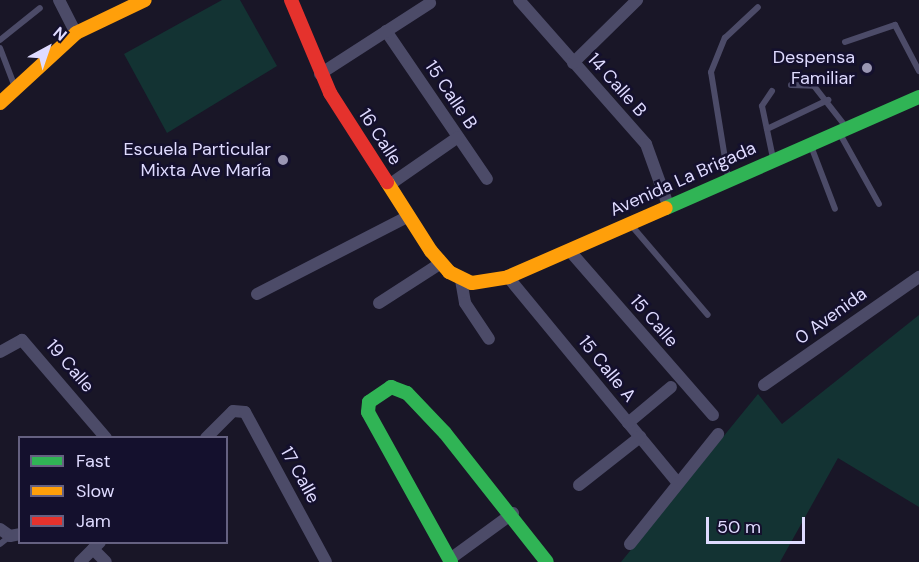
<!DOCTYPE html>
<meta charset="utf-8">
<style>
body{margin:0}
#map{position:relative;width:919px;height:562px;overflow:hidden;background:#191627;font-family:"DM Sans",sans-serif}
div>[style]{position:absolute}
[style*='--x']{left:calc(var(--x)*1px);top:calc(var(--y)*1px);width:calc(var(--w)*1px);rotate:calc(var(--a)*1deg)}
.green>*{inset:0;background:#133333}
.lane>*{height:6px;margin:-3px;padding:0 3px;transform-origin:3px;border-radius:3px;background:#4c4b68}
.street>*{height:12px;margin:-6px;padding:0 6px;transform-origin:6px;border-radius:6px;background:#4c4b68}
.fast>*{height:14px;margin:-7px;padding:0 7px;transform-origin:7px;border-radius:7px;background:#30b455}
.slow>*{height:14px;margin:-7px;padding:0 7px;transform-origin:7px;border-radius:7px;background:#ff9f0a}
.jam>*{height:14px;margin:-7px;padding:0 7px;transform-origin:7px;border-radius:7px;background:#e5322d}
.dots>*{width:16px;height:16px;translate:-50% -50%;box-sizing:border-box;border:3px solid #14102d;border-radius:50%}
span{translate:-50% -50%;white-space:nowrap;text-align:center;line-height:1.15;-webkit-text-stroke:5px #14102d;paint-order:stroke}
.poi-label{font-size:18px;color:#dfdbff}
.right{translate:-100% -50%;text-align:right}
.street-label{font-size:18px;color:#dfdbff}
.legend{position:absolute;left:18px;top:436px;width:210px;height:108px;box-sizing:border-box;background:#14102d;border:2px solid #656181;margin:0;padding:8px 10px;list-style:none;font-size:18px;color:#dfdbff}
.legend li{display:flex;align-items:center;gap:12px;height:30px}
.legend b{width:30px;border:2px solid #656181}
.north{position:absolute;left:18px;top:18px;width:60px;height:60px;-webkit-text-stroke:4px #14102d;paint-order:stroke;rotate:40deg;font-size:16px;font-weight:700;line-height:24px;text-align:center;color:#dfdbff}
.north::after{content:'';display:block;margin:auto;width:21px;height:27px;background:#dfdbff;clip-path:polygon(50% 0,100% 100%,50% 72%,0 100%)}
.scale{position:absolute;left:706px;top:517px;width:99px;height:27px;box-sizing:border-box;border:3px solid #dfdbff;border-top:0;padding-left:8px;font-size:18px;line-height:21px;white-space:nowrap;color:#dfdbff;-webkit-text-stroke:4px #14102d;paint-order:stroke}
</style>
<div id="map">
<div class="green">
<i style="clip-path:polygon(222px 0,240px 0,277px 66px,167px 133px,124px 54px)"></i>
<i style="clip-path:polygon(919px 315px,919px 507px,838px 458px,780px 562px,621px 562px,758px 394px,782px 424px)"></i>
</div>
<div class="lane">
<i style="--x:0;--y:40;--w:51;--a:-38.7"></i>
<i style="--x:845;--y:42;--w:53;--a:-18.8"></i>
<i style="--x:895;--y:25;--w:52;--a:62.4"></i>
<i style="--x:0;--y:48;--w:40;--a:69"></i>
<i style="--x:791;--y:85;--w:23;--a:2"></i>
<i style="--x:814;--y:86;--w:52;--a:52"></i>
<i style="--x:772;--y:91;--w:18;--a:124"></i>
<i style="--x:762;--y:106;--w:53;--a:78.1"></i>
<i style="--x:767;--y:129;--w:68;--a:-25.4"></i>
<i style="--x:840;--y:134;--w:80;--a:60.9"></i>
<i style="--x:811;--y:146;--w:67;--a:69.1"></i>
<i style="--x:728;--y:177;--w:106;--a:-99.2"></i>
<i style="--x:711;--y:72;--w:37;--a:-68"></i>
<i style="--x:725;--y:38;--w:45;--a:-43.2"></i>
<i style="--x:631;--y:225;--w:118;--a:49.5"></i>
<i style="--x:0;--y:544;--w:13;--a:-39"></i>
</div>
<div class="street">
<i style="--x:59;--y:0;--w:37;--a:63"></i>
<i style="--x:519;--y:0;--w:192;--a:48.6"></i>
<i style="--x:646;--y:144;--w:65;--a:70.2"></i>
<i style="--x:386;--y:31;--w:179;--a:55.7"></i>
<i style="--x:573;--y:63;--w:90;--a:-44.5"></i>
<i style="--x:320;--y:74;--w:131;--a:-32.8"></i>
<i style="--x:389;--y:185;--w:84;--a:-34.8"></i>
<i style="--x:569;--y:250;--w:219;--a:48.9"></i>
<i style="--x:508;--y:277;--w:267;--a:50.5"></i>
<i style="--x:461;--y:280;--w:23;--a:80"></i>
<i style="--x:465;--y:303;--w:43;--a:56.3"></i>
<i style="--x:257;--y:294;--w:171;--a:-27.2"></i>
<i style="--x:379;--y:303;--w:74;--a:-32.8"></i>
<i style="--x:0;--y:352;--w:25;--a:-29"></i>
<i style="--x:22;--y:340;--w:129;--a:49.4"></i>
<i style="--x:764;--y:385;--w:189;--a:-34.9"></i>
<i style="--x:628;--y:423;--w:56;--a:-39.9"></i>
<i style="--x:206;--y:438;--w:38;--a:-45"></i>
<i style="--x:233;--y:411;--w:12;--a:5"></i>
<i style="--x:245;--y:412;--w:170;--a:61.6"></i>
<i style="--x:579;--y:485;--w:78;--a:-38.2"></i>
<i style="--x:0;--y:529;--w:12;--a:35"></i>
<i style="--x:10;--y:536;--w:10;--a:-11"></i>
<i style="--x:630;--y:544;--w:141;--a:-51.3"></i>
<i style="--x:93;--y:549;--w:18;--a:45"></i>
<i style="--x:450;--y:559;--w:78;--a:-36.1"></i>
<i style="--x:80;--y:562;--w:28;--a:-45"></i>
</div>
<div class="fast">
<i style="--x:666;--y:208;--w:276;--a:-23.7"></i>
<i style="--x:451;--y:562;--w:171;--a:-119"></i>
<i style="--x:368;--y:412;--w:10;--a:-84"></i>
<i style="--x:369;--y:402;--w:27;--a:-34"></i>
<i style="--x:391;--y:387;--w:17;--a:21"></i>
<i style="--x:407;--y:393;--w:55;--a:46.5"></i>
<i style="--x:445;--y:433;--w:164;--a:51.7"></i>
</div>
<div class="slow">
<i style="--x:0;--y:103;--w:103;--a:-42.6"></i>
<i style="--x:76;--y:33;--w:76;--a:-25.6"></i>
<i style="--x:387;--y:182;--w:82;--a:57.5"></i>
<i style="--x:431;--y:251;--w:28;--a:49"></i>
<i style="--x:449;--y:272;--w:25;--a:26"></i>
<i style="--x:472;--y:283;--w:36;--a:-9"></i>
<i style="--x:508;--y:277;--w:172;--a:-23.6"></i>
</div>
<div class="jam">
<i style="--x:291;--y:0;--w:101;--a:67.2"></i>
<i style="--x:330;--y:93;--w:106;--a:57.4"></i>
</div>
<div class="dots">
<i style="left:867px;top:68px;background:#9a96b3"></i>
<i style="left:283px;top:160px;background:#9a96b3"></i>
</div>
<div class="poi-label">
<span class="right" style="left:855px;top:68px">Despensa<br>Familiar</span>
<span class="right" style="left:271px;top:160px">Escuela Particular<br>Mixta Ave María</span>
</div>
<div class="street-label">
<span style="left:617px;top:85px;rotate:48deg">14 Calle B</span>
<span style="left:451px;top:95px;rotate:56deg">15 Calle B</span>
<span style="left:380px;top:137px;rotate:57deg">16 Calle</span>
<span style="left:683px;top:179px;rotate:-24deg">Avenida La Brigada</span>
<span style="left:831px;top:316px;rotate:-36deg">0 Avenida</span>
<span style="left:654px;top:321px;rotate:49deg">15 Calle</span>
<span style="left:70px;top:366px;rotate:49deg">19 Calle</span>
<span style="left:607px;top:369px;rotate:51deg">15 Calle A</span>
<span style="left:300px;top:475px;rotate:61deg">17 Calle</span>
</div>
<ul class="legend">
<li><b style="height:8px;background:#30b455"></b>Fast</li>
<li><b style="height:8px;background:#ff9f0a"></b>Slow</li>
<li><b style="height:8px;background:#e5322d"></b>Jam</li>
</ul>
<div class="north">N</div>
<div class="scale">50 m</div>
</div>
